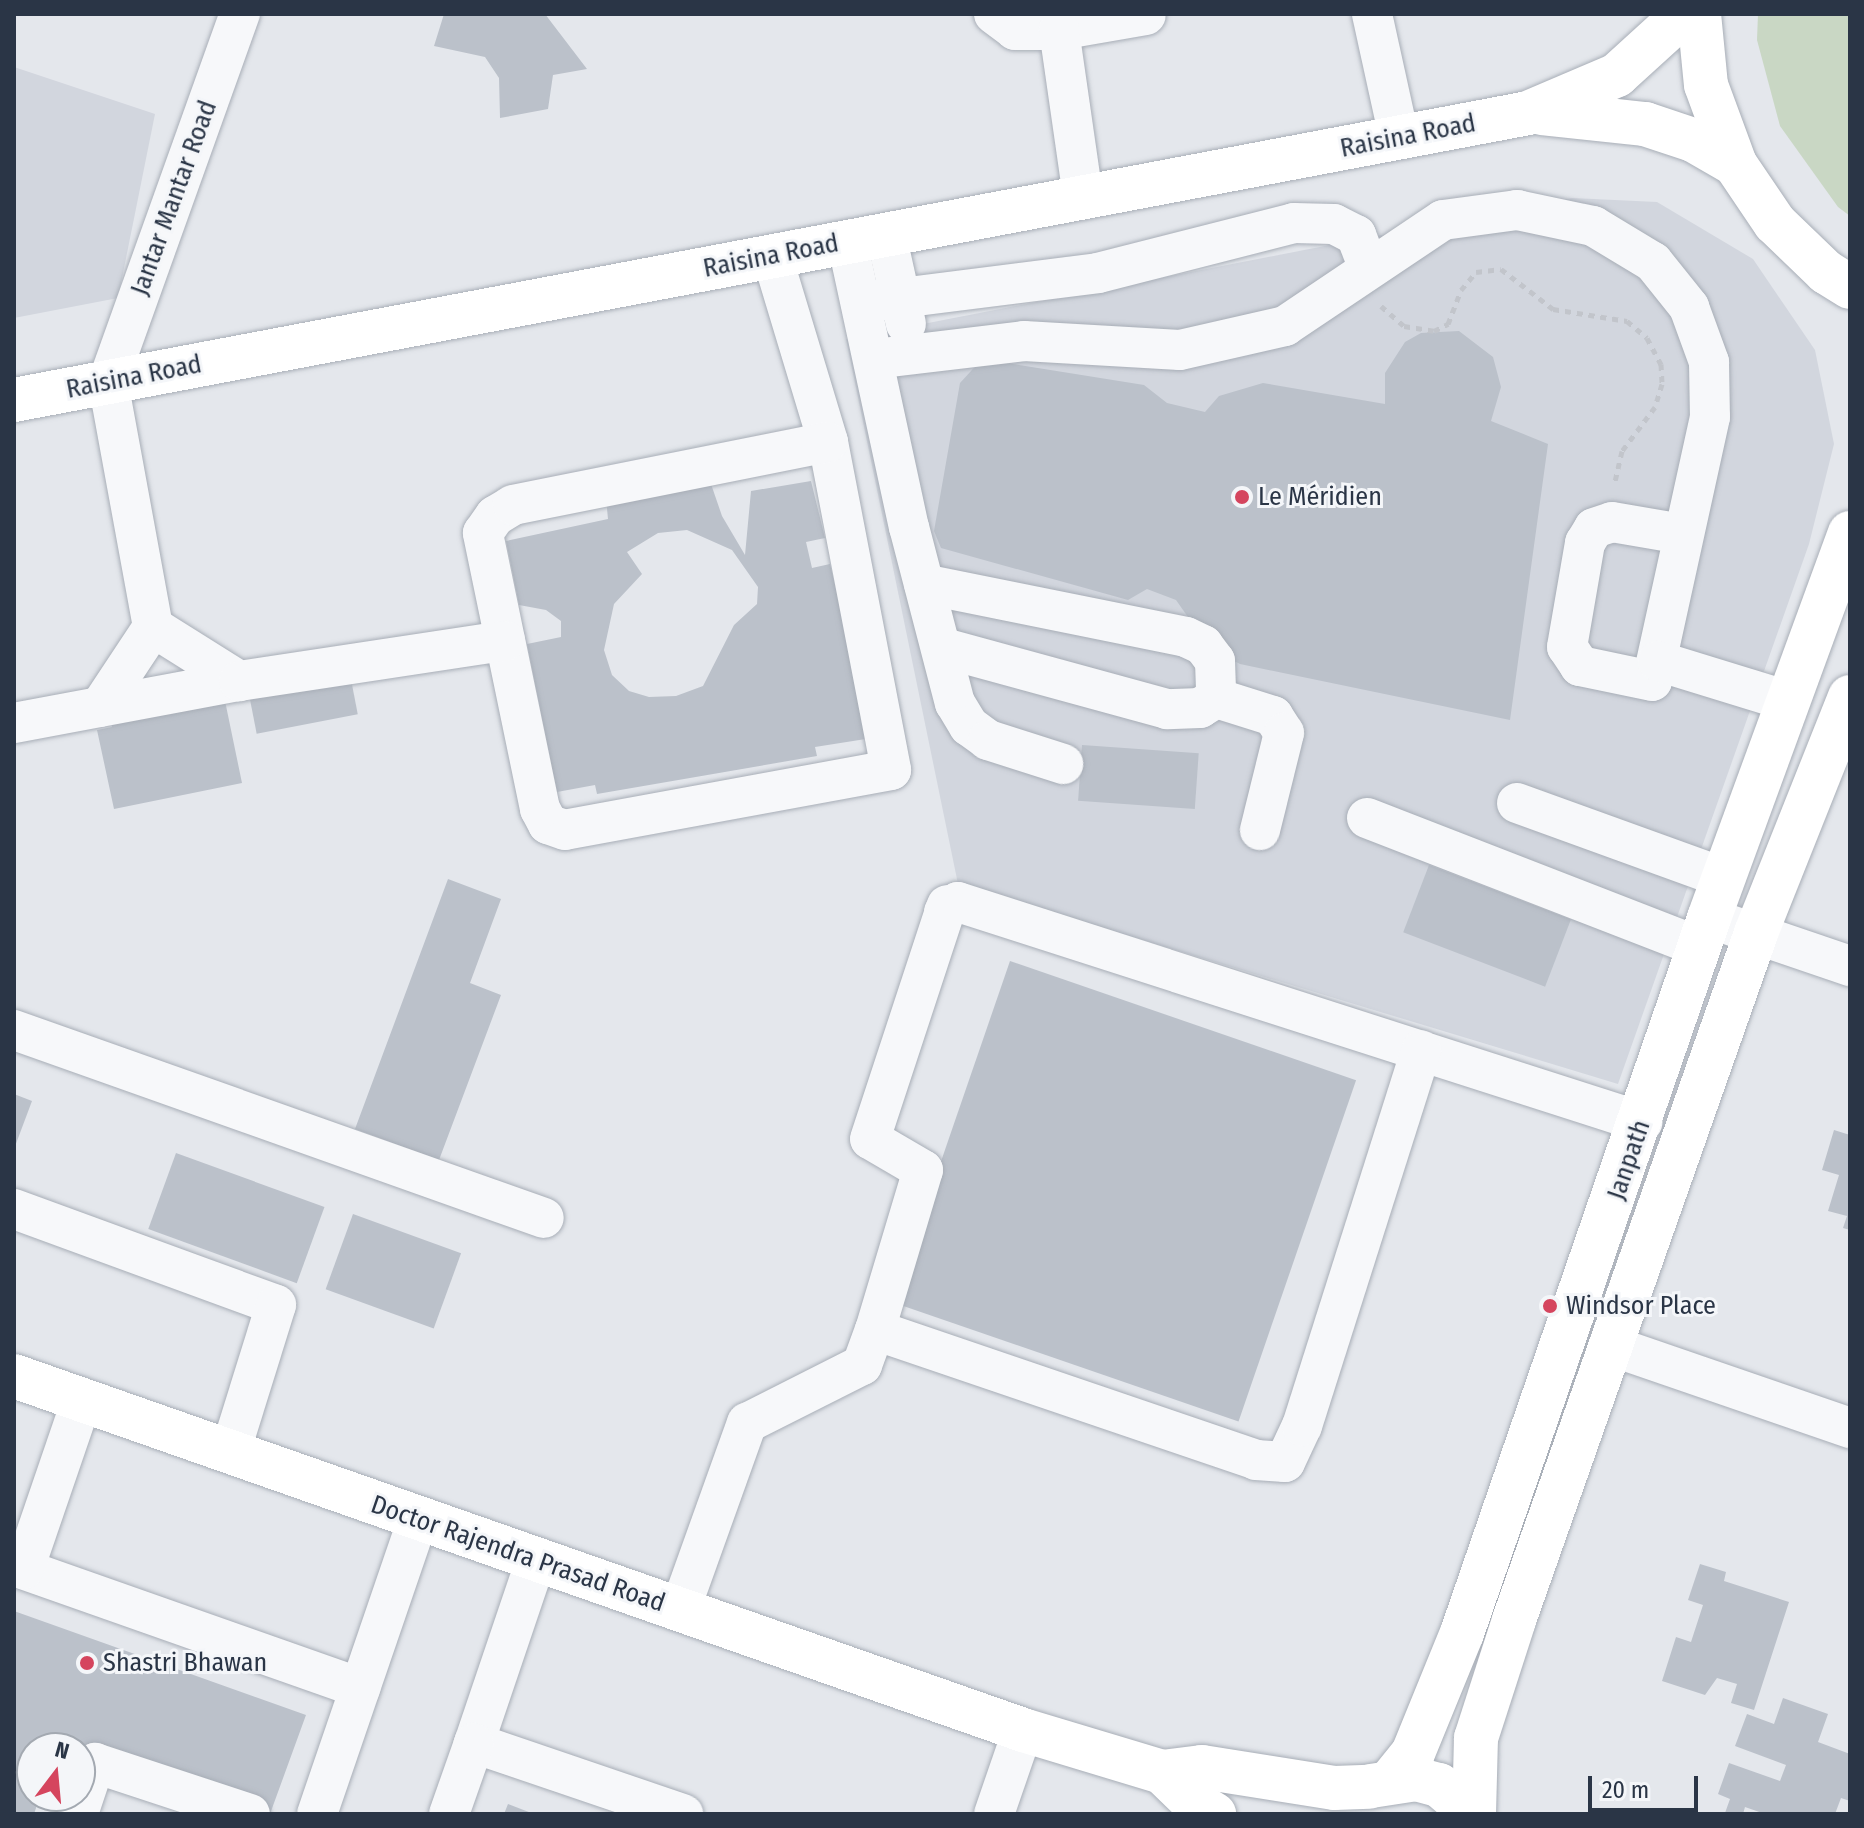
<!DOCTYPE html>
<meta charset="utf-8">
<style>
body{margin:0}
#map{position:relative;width:1864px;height:1828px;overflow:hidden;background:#e4e7ec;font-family:"Fira Sans Condensed",sans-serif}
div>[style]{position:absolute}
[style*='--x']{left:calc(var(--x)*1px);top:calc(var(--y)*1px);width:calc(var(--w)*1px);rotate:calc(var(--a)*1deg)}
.built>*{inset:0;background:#d2d6de}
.green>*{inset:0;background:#c9d7c4}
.building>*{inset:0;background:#bbc1ca;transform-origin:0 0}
.path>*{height:5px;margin-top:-2.5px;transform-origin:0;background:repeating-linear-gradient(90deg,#c2c5cb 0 6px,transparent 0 12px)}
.roads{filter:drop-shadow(0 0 2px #a8aeb7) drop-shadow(0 0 2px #a8aeb7)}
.minor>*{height:40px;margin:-20px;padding:0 20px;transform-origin:20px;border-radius:20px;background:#f7f8fa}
.major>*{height:44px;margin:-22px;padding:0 22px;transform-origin:22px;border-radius:22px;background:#fff}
.dots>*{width:22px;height:22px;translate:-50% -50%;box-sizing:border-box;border:4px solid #f4f6f9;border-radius:50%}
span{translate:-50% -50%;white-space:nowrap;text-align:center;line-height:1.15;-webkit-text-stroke:6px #f4f6f9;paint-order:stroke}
.street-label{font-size:26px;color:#2a3546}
.poi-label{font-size:26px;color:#2a3546}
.left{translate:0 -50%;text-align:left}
.frame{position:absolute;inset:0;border:16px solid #2a3546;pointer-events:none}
.north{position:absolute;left:16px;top:1732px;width:80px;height:80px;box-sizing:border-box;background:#f4f6f9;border:2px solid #a3a9b1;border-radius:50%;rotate:16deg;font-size:22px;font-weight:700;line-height:32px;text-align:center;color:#2a3546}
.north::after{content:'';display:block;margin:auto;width:28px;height:36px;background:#d5455e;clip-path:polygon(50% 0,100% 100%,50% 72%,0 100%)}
.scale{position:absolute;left:1588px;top:1776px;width:110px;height:36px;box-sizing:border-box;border:4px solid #2a3546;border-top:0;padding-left:10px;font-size:24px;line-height:28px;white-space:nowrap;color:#2a3546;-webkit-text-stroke:6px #f4f6f9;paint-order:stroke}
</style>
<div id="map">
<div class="built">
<i style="clip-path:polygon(14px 67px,155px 114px,118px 298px,14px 318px)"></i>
<i style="clip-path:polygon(1572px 198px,1657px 202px,1753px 259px,1815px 350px,1834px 444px,1809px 544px,1618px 1084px,958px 884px,846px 339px)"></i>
</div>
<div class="green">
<i style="clip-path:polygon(1758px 14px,1850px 14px,1850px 216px,1838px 207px,1780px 126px,1757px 40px)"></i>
</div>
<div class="building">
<i style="clip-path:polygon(444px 14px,545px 14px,587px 69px,553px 75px,548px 109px,500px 118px,499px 78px,485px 57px,434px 46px)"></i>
<i style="clip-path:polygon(1459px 331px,1493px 357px,1501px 387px,1491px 421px,1548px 444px,1510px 720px,1240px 664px,1209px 647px,1176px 600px,1147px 589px,1128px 600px,941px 548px,934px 531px,960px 383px,982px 359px,1144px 385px,1167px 403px,1205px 412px,1219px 396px,1263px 383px,1385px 404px,1385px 373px,1405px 342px,1421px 333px)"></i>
<i style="clip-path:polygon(evenodd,811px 481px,825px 538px,806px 542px,812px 568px,830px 564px,872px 738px,815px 747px,817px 756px,597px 794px,595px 785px,557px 792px,527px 644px,561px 637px,561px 621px,546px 610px,519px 605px,506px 541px,608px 519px,606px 498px,711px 484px,722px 516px,745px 555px,751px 491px,811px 481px,687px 530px,732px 550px,758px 587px,757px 604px,734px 625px,703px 686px,676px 696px,649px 697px,629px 691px,612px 675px,604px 650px,614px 604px,642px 574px,627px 552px,658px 533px,687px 530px)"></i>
<i style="left:349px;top:669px;width:46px;height:103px;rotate:79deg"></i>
<i style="clip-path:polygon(224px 696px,242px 783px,114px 809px,97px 730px,112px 727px,111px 719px)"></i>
<i style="left:1082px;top:745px;width:117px;height:56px;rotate:4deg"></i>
<i style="left:1429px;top:865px;width:152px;height:72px;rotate:21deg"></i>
<i style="clip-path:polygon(448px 879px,501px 899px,470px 983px,501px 995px,439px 1160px,355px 1129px)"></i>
<i style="left:1010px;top:961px;width:366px;height:361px;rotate:19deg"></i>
<i style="clip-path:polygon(14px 1094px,32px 1101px,14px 1149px)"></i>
<i style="clip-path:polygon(1834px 1130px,1850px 1135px,1850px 1230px,1843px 1228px,1847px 1216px,1828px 1211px,1839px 1175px,1822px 1170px)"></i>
<i style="left:176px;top:1153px;width:158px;height:81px;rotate:20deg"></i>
<i style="left:353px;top:1214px;width:115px;height:80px;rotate:20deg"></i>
<i style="clip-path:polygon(1700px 1564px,1726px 1572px,1724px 1581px,1789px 1602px,1754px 1710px,1731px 1703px,1737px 1684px,1717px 1678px,1705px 1695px,1662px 1681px,1676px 1637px,1691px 1642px,1703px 1605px,1688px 1600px)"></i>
<i style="clip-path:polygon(14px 1611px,306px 1715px,270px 1814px,59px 1742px,57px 1748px,32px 1748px,32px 1796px,40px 1796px,34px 1814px,14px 1814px)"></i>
<i style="clip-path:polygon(1783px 1698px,1828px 1714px,1818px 1742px,1850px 1754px,1850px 1801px,1841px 1798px,1835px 1814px,1765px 1814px,1745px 1807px,1743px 1814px,1725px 1813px,1730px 1799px,1718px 1794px,1729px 1763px,1780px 1781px,1786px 1765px,1735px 1746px,1747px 1714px,1774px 1724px)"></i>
<i style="clip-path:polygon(508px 1804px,534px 1814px,504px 1814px)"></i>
</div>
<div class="path">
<i style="--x:1381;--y:306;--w:30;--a:41"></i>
<i style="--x:1404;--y:326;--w:30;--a:9"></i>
<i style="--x:1434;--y:331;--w:16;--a:-27"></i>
<i style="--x:1448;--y:324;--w:36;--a:-69"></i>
<i style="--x:1461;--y:290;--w:23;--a:-50"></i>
<i style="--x:1476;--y:272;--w:25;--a:-7"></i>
<i style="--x:1501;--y:269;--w:66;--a:37.6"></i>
<i style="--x:1553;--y:309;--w:75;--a:9.2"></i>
<i style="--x:1627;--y:321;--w:26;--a:40"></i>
<i style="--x:1647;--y:338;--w:30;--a:62"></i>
<i style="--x:1661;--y:364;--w:20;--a:87"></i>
<i style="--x:1662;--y:384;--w:24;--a:107"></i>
<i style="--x:1655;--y:407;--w:55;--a:126.9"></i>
<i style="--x:1622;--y:451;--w:35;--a:103"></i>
</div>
<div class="roads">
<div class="minor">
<i style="--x:994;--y:14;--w:26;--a:37"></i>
<i style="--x:1015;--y:30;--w:44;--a:0"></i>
<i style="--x:1059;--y:30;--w:88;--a:-9.8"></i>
<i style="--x:1372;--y:14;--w:126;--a:77.6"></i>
<i style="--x:1059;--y:30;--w:169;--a:81.8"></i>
<i style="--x:886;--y:234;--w:92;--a:77.5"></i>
<i style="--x:847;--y:241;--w:293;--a:77.8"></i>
<i style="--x:909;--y:527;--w:182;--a:75.4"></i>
<i style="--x:955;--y:703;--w:27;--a:59"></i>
<i style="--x:969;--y:726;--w:24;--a:36"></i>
<i style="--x:988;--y:740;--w:79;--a:17.7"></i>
<i style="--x:772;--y:256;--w:194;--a:73.2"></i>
<i style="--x:828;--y:442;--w:334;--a:79.1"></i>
<i style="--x:891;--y:770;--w:331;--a:169.6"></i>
<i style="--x:565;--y:830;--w:18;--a:-161"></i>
<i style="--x:548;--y:824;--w:17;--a:-118"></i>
<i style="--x:540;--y:809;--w:282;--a:-101.7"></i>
<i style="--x:483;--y:533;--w:21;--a:-55"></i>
<i style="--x:495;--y:516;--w:21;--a:-31"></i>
<i style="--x:513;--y:505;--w:321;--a:-11.3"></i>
<i style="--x:861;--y:303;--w:239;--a:-7.2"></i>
<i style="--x:1098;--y:273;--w:202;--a:-14.3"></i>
<i style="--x:1294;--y:223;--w:40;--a:1.4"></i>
<i style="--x:1334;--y:224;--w:25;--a:27"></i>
<i style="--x:1356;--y:235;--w:36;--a:69"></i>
<i style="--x:874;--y:359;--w:151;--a:-6.8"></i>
<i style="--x:1024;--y:341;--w:156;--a:3.3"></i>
<i style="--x:1180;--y:350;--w:108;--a:-12.9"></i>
<i style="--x:1285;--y:326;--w:190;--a:-33.9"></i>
<i style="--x:1443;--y:220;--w:75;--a:-7.7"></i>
<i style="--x:1517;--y:210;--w:78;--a:11.9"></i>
<i style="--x:1593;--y:226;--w:70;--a:31"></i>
<i style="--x:1653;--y:262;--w:58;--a:51.3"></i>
<i style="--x:1689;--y:307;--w:59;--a:70"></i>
<i style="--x:1709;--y:362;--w:55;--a:89"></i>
<i style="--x:1710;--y:417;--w:270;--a:102.4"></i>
<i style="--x:1652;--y:681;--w:74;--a:-168.2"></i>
<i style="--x:1580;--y:666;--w:23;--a:-124"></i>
<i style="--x:1567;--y:647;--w:106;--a:-80.2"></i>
<i style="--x:1585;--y:543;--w:17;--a:-59"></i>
<i style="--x:1594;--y:528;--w:19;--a:-18"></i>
<i style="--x:1612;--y:522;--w:71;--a:9.7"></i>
<i style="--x:924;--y:584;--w:267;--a:11.4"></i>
<i style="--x:1186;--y:637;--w:19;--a:25"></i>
<i style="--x:1203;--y:645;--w:20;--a:53"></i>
<i style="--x:1215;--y:661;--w:37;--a:88"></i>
<i style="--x:1216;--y:698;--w:19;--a:148"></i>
<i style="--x:1200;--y:708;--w:33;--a:178"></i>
<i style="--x:1167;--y:709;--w:234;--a:-164.7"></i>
<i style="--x:153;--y:627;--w:249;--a:-100.4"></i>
<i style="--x:108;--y:382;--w:391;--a:-70.3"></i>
<i style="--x:1658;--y:661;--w:136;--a:17.1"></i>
<i style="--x:1216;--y:698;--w:60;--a:17.5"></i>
<i style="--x:1273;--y:716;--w:20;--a:57"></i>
<i style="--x:1284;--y:733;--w:100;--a:103.9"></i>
<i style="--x:100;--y:707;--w:96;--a:-56.5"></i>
<i style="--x:153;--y:627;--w:102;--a:32.1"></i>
<i style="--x:14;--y:723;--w:229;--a:-10.6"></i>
<i style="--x:239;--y:681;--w:269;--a:-8.6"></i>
<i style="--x:1517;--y:803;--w:220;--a:19.9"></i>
<i style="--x:1367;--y:818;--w:357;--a:21.2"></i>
<i style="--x:944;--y:912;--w:17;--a:-36"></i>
<i style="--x:958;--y:902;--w:719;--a:17.83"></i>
<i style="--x:1709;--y:918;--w:149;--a:18.8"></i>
<i style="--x:14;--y:1030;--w:562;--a:19.53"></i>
<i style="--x:14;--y:1209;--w:279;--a:20.1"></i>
<i style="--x:276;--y:1305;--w:155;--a:107.3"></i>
<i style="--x:875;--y:1330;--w:403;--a:18.8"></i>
<i style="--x:1256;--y:1460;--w:29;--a:4"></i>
<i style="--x:1285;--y:1462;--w:40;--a:-65"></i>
<i style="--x:1302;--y:1426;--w:394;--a:-72.4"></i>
<i style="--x:1609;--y:1345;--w:255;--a:19"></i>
<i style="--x:536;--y:1560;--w:193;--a:108.7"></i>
<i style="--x:474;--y:1743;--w:221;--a:18.8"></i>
<i style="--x:14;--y:1566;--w:367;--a:19.4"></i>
<i style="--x:24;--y:1569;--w:179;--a:-71.1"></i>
<i style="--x:680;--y:1610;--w:199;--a:-70.3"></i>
<i style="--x:747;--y:1423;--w:129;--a:-26.8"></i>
<i style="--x:862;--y:1365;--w:37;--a:-70"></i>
<i style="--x:875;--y:1330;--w:167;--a:-73.3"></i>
<i style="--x:923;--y:1170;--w:61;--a:-149.7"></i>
<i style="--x:870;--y:1139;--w:246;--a:-71.8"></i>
<i style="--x:78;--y:1814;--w:54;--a:-71.6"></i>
<i style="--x:95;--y:1763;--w:163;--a:18.2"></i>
<i style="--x:317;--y:1814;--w:312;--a:-71.1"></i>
<i style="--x:449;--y:1814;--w:75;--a:-70.6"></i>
<i style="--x:994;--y:1814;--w:89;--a:-71"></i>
</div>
<div class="major">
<i style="--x:1699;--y:14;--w:71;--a:84.4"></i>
<i style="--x:1706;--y:85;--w:84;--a:69.8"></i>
<i style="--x:1735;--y:164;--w:71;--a:55.9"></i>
<i style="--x:1775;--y:223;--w:71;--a:43.9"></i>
<i style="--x:1826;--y:272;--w:28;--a:32"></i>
<i style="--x:1542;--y:113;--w:104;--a:6.1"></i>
<i style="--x:1645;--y:124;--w:51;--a:18.4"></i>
<i style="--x:1693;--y:140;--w:48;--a:29.7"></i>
<i style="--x:14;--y:400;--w:1541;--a:-10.73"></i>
<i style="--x:1528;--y:113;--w:97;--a:-23.1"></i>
<i style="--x:1617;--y:75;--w:91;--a:-42.3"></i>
<i style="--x:14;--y:1376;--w:1069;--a:19.33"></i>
<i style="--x:1023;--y:1730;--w:145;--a:16.8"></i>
<i style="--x:1162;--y:1772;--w:40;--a:-7.1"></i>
<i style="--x:1202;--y:1767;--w:134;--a:9"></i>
<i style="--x:1334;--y:1788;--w:35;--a:-2"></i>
<i style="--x:1162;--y:1772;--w:42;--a:44"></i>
<i style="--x:1192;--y:1801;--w:26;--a:31"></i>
<i style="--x:1392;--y:1779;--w:33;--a:-51"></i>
<i style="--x:1413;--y:1753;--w:130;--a:-67.8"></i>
<i style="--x:1462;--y:1633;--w:756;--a:-70.94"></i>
<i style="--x:1709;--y:918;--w:410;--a:-69.9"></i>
<i style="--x:1371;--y:1786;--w:46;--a:-8.8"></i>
<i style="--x:1416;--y:1779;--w:24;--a:15"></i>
<i style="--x:1439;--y:1785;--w:45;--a:40.5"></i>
<i style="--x:1474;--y:1814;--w:76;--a:-88.5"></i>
<i style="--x:1476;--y:1738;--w:124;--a:-72.1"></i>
<i style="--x:1514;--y:1620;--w:728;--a:-70.59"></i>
<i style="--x:1756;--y:933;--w:254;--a:-68.3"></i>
</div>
</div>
<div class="dots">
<i style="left:1242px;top:497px;background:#d5455e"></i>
<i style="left:1550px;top:1306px;background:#d5455e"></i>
<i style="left:87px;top:1663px;background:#d5455e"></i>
</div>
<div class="street-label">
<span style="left:1408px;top:136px;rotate:-11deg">Raisina Road</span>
<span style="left:174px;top:198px;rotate:-70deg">Jantar Mantar Road</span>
<span style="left:771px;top:256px;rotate:-11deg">Raisina Road</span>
<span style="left:134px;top:377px;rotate:-11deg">Raisina Road</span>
<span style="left:1629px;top:1160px;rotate:-71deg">Janpath</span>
<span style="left:518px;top:1554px;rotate:19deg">Doctor Rajendra Prasad Road</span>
</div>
<div class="poi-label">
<span class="left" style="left:1258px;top:497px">Le Méridien</span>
<span class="left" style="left:1566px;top:1306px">Windsor Place</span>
<span class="left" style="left:103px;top:1663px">Shastri Bhawan</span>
</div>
<div class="frame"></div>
<div class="north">N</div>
<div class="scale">20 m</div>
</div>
